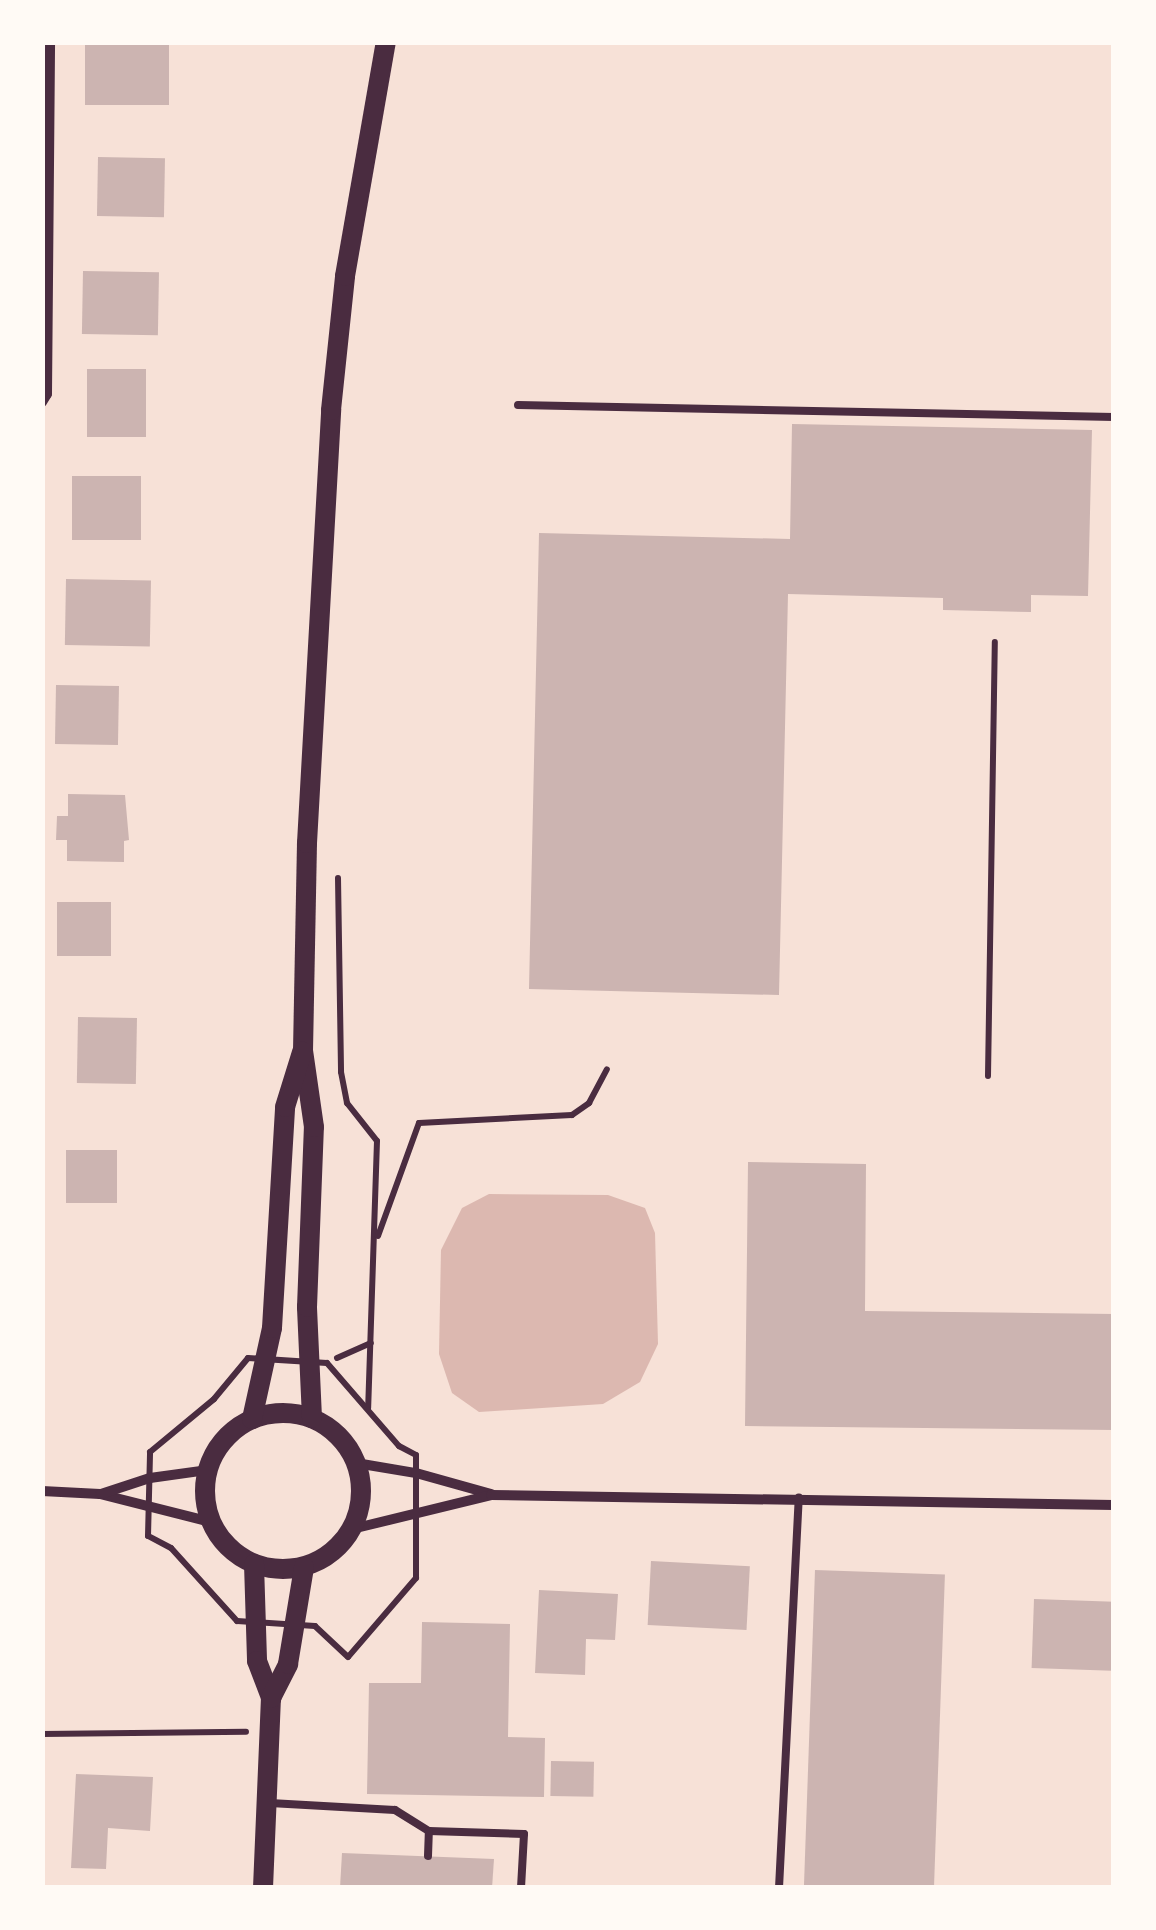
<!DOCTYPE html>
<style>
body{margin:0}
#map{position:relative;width:1156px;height:1930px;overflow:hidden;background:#f7e1d7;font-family:"Noto Serif",serif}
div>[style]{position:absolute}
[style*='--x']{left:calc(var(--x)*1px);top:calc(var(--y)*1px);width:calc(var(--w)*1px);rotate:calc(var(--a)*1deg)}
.water>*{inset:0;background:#dcb8b0}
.building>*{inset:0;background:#ccb4b1;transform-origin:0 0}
.path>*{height:6px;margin:-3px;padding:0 3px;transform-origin:3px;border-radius:3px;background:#4a2c40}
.service>*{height:8px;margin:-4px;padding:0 4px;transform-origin:4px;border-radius:4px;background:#4a2c40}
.minor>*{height:10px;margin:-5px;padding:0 5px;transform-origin:5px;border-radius:5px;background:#4a2c40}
.secondary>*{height:20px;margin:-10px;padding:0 10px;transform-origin:10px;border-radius:10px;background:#4a2c40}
.secondary>.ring{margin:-10px;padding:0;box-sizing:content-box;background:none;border:20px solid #4a2c40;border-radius:50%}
span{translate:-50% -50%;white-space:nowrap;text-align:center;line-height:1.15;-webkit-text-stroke:9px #fffaf5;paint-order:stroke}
.frame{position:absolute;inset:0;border:45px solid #fffaf5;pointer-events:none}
</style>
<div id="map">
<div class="water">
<i style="clip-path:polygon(489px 1194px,608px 1195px,645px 1208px,655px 1233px,658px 1344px,640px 1382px,603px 1404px,479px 1412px,452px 1393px,439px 1354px,441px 1250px,462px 1208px)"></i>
</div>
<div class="building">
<i style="left:85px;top:42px;width:84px;height:63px"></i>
<i style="left:98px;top:157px;width:67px;height:59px;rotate:1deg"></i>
<i style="left:83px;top:271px;width:76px;height:63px;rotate:1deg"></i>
<i style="left:87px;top:369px;width:59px;height:68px"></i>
<i style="clip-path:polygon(792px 424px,1092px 430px,1088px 596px,1031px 595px,1031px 612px,943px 610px,943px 598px,788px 594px,779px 995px,529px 989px,539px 533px,790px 539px)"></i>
<i style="left:72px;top:476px;width:69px;height:64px"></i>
<i style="left:66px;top:579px;width:85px;height:66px;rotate:1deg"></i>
<i style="left:56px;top:685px;width:63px;height:59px;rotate:1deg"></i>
<i style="clip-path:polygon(68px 794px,125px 795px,129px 840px,124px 841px,124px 862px,67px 861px,67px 840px,56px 840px,57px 816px,68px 816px)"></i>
<i style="left:57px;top:902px;width:54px;height:54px"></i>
<i style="left:78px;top:1017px;width:59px;height:66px;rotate:1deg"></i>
<i style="left:66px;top:1150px;width:51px;height:53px"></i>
<i style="clip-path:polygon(748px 1162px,866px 1164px,865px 1311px,1114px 1314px,1114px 1430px,745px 1426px)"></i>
<i style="left:651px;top:1561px;width:99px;height:64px;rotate:3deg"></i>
<i style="left:815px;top:1570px;width:130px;height:318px;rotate:2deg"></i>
<i style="clip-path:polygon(539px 1590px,618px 1594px,615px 1640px,586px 1639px,585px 1675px,535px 1673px)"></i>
<i style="left:1034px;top:1599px;width:80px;height:69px;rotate:2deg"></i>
<i style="clip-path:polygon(422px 1622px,510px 1624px,508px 1737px,545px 1738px,544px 1797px,367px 1794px,369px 1683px,421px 1683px)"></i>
<i style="left:551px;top:1761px;width:43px;height:35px;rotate:1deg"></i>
<i style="clip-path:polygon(76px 1774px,153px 1777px,150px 1831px,108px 1828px,106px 1869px,71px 1868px)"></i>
<i style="clip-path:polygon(342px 1853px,494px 1859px,492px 1888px,340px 1888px)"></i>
</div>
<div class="path">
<i style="--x:338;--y:878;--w:194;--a:89.1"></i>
<i style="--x:341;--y:1072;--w:32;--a:79"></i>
<i style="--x:347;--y:1103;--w:48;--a:51.7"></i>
<i style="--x:377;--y:1141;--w:267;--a:91.9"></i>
<i style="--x:988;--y:1076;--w:434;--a:-89.1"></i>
<i style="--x:378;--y:1236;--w:120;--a:-70.1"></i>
<i style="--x:419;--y:1123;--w:153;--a:-3"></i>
<i style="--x:572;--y:1115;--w:21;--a:-35"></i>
<i style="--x:589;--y:1103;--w:38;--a:-62"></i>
<i style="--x:248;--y:1358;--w:79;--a:3.6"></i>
<i style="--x:327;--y:1363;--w:110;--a:49.1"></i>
<i style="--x:399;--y:1446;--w:19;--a:28"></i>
<i style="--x:416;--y:1455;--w:123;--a:90"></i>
<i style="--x:416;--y:1578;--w:104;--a:130.7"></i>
<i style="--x:348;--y:1657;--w:45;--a:-136.8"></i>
<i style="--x:315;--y:1626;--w:78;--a:-176.3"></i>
<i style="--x:237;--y:1621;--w:98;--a:-132.1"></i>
<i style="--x:171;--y:1548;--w:26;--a:-152"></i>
<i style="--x:148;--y:1536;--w:84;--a:-88.6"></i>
<i style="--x:150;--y:1452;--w:83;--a:-39.6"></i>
<i style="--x:214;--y:1399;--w:53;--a:-50.3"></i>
<i style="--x:337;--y:1358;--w:37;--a:-24"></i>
<i style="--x:42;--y:1734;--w:204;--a:-0.6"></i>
</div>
<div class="service">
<i style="--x:518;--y:405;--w:596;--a:1.15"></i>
<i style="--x:270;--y:1803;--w:125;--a:3.2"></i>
<i style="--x:395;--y:1810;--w:40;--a:32"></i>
<i style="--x:429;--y:1831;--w:95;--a:1.8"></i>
<i style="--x:524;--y:1834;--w:54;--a:93.2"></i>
<i style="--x:428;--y:1856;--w:25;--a:-88"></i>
<i style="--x:779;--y:1888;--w:391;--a:-87.1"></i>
</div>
<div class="minor">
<i style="--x:42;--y:402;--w:9;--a:-58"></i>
<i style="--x:47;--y:394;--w:352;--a:-89.5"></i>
<i style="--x:356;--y:1463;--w:61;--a:9.5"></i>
<i style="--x:416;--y:1473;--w:78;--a:15.6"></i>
<i style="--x:42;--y:1491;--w:58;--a:3"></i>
<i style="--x:100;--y:1494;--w:114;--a:14.2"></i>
<i style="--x:101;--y:1494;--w:52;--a:-18.1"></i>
<i style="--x:150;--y:1478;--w:59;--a:-7.9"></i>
<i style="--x:352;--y:1529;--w:143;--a:-13.7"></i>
<i style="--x:491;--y:1495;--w:623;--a:0.92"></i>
</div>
<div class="secondary">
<i class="ring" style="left:205px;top:1413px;width:136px;height:136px"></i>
<i style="--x:312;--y:1418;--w:111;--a:-92.6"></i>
<i style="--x:307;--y:1307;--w:180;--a:-87.8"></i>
<i style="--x:314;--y:1127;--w:77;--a:-98.2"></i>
<i style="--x:303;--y:1051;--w:208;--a:-88.9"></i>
<i style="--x:307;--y:843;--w:434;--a:-86.8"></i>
<i style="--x:331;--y:410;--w:135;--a:-84"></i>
<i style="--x:345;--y:276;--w:238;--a:-80.1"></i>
<i style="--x:252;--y:1419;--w:93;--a:-77.6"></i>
<i style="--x:272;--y:1328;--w:221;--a:-86.6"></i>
<i style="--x:285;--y:1107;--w:58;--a:-72.8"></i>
<i style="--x:254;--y:1564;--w:97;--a:88.2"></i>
<i style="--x:257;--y:1661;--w:40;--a:69"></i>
<i style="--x:263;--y:1888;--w:190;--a:-87.6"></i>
<i style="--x:271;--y:1698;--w:38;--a:-63"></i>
<i style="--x:288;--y:1664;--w:98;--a:-80.6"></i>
</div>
<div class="frame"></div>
</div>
